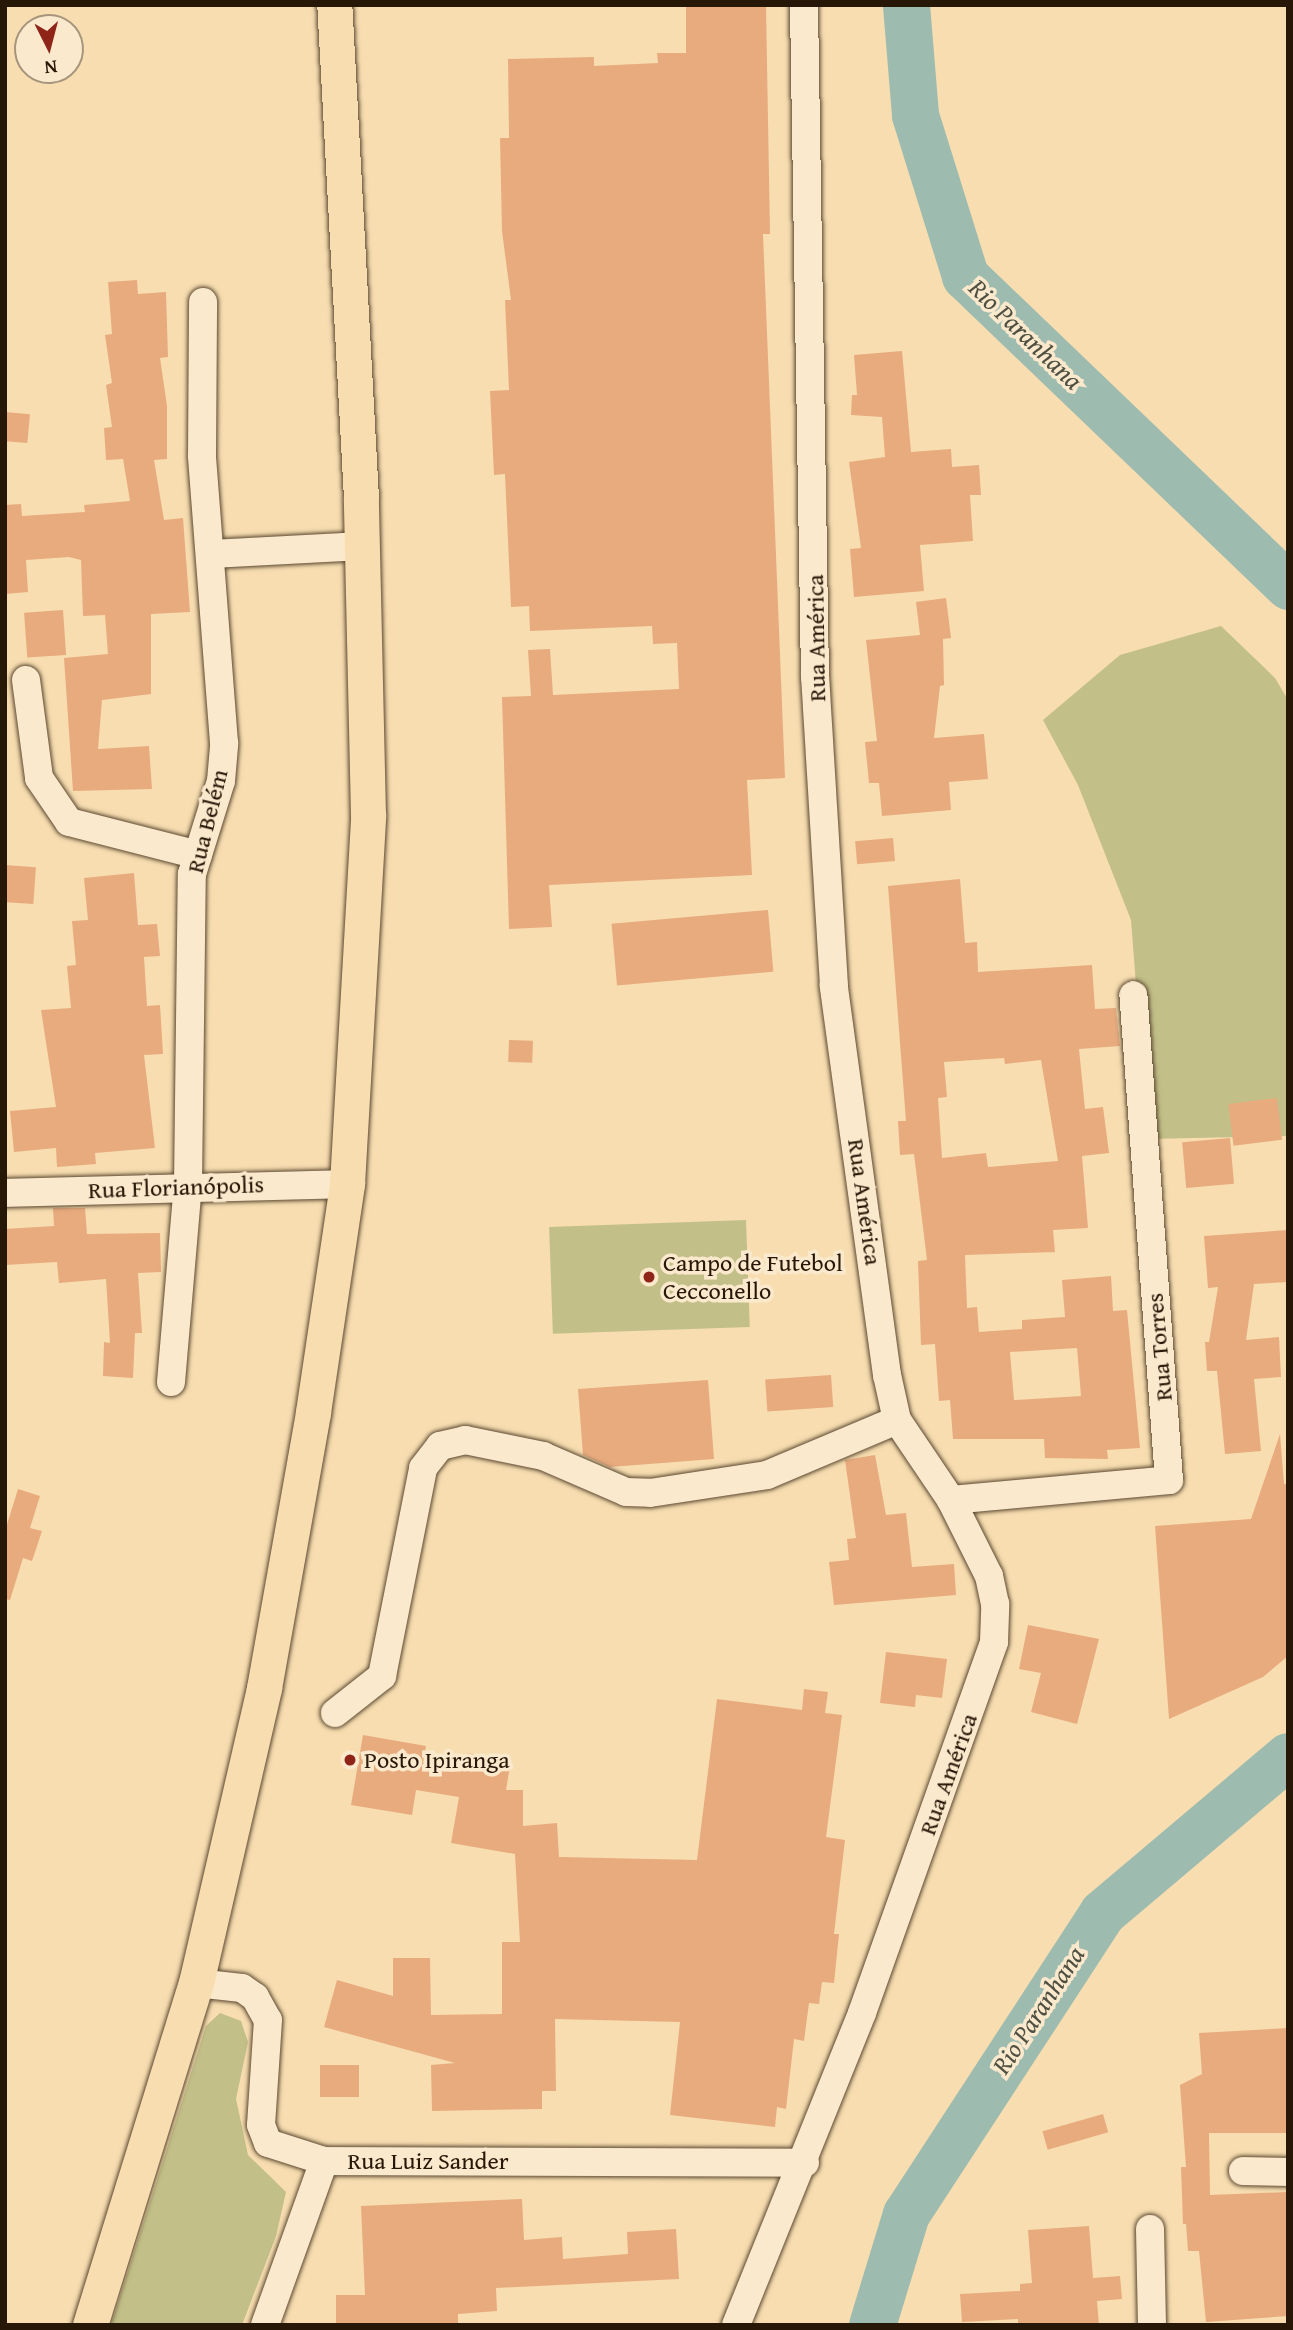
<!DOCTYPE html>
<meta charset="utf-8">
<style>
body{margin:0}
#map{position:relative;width:1293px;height:2330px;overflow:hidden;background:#f7ddb0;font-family:"Gentium Book Plus",serif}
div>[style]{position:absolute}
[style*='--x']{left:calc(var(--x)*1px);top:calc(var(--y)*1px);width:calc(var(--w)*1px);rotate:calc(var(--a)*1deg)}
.green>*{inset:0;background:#c2bf88;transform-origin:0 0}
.river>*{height:47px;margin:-23.5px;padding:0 23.5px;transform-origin:23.5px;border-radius:23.5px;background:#9dbbaf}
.building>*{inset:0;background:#e8ab7e;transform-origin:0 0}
.roads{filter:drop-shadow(0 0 2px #5b4831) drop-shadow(0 0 2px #5b4831)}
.minor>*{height:28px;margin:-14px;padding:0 14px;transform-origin:14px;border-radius:14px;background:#fae9cc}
.major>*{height:35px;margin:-17.5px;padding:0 17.5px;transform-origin:17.5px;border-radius:17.5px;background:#f7ddb0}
.dots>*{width:19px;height:19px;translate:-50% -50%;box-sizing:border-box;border:4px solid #fae9cc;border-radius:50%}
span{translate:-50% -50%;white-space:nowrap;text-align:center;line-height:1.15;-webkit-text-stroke:7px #fae9cc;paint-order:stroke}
.street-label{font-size:24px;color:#271707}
.poi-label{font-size:24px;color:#271707}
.left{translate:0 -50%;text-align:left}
.water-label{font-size:26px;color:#505042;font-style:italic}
.frame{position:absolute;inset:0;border:7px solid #271707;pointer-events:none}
.north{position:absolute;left:14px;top:14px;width:70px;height:70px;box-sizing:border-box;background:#fae9cc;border:2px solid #a6957d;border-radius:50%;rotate:174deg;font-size:19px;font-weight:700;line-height:28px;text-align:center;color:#271707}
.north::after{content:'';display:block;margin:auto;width:24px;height:32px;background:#8f2418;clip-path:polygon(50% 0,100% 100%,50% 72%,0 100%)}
</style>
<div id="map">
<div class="green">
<i style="clip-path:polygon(1221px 626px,1275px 678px,1288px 700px,1288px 1136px,1148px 1139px,1131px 920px,1078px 785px,1043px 720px,1120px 655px)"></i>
<i style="left:746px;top:1220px;width:107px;height:197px;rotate:88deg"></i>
<i style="clip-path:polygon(220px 2013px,241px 2021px,248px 2042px,236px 2099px,248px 2155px,286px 2192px,276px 2236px,242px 2325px,111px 2325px,206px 2026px)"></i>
</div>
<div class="river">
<i style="--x:906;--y:5;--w:110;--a:85.3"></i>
<i style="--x:915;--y:115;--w:169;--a:72.7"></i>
<i style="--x:965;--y:276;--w:448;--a:43.8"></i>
<i style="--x:872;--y:2325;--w:116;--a:-73"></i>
<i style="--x:906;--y:2214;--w:359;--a:-56.9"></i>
<i style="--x:1102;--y:1913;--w:243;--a:-40.2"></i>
</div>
<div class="building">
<i style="clip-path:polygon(686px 5px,766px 5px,770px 234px,763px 234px,785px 778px,747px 780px,752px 875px,549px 885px,552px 927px,509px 929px,502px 697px,531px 696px,528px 650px,550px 649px,553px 695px,679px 689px,677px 643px,653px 644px,652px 626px,530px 631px,529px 606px,511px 607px,505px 474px,494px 475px,490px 391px,509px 390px,505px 300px,511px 300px,502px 231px,500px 138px,509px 138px,508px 59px,594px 57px,594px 66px,658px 63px,657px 53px,686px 53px)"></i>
<i style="clip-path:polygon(137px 280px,138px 294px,166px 292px,168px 357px,160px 358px,167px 406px,167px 459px,154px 460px,164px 520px,183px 518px,190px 612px,151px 614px,151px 694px,102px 700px,98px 749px,149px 746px,152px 789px,73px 791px,64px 658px,108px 654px,105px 615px,83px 616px,81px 560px,69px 557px,26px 560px,28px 592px,5px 594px,5px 505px,21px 504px,22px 516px,85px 512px,84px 505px,130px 501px,123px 459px,106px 460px,104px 428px,112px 427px,106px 385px,112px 383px,105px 335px,112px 334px,108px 282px)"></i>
<i style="clip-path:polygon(902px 351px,911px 452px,951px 449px,952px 467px,979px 465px,981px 495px,970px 495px,973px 541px,920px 545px,924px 591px,854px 597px,850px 549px,861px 548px,849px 462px,885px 457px,882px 417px,851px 415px,852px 395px,857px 395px,854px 355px)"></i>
<i style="left:5px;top:412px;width:25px;height:29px;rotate:5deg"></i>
<i style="clip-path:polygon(946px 598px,951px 638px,943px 639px,944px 685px,940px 686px,934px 738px,984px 734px,988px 779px,949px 782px,951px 810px,882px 816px,879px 783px,869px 783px,865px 742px,877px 741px,866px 640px,920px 635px,916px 602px)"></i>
<i style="left:63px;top:610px;width:45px;height:39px;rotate:86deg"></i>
<i style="left:893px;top:838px;width:23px;height:38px;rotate:85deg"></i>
<i style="left:5px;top:865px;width:31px;height:37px;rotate:4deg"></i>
<i style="clip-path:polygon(134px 873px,138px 925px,157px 924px,160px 956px,144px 957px,147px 1006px,160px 1005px,163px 1054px,144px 1055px,155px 1148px,95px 1153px,96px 1164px,57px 1167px,56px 1148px,14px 1152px,10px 1111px,56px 1107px,41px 1010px,71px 1008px,67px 966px,76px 965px,72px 921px,88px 920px,84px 878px)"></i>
<i style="clip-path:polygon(evenodd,960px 879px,965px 943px,977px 942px,978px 972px,1092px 965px,1095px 1009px,1116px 1008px,1120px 1046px,1079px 1049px,1085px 1109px,1103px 1107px,1109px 1153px,1082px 1156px,1088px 1228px,1053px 1230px,1055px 1252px,965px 1255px,967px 1308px,977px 1307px,979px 1332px,1022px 1329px,1022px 1320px,1065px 1317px,1062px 1280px,1111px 1276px,1113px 1311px,1127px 1310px,1140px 1448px,1107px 1450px,1108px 1459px,1045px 1458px,1044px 1439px,953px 1439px,950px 1400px,939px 1401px,935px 1344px,921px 1345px,918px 1261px,927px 1260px,914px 1154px,900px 1155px,898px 1121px,906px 1121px,888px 886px,960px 879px,1004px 1058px,1005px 1064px,1041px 1060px,1058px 1161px,988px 1167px,986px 1153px,942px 1158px,938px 1098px,947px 1097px,944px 1062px,1004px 1058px,960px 879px,1077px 1348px,1081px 1396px,1014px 1400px,1010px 1352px,1077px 1348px)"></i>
<i style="left:768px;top:910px;width:62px;height:157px;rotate:85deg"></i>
<i style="left:509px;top:1040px;width:24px;height:22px;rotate:2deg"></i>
<i style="left:1277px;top:1098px;width:42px;height:49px;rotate:83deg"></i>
<i style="left:1230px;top:1138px;width:46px;height:48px;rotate:85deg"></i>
<i style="clip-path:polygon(53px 1208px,85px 1208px,87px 1234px,160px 1233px,161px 1272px,138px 1273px,142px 1333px,135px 1333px,133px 1378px,103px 1376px,104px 1342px,110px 1343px,106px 1279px,59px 1283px,57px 1262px,5px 1265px,5px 1229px,54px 1226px)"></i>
<i style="clip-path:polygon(1288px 1230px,1288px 1282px,1254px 1284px,1246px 1340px,1279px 1337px,1281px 1377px,1254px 1379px,1261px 1451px,1225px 1454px,1217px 1371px,1207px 1371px,1205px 1342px,1209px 1342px,1218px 1287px,1208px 1288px,1204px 1236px)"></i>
<i style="left:831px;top:1375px;width:32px;height:66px;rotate:86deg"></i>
<i style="clip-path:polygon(708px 1380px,714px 1459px,610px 1467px,583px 1455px,578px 1389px)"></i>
<i style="clip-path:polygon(1280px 1434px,1284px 1484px,1288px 1484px,1288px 1656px,1263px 1677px,1169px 1719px,1155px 1526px,1251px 1519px)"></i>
<i style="clip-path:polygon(875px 1455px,886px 1515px,906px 1513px,912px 1567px,954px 1564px,956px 1595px,834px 1605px,829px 1562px,849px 1560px,847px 1539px,856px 1538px,845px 1460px)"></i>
<i style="clip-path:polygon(18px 1489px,40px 1496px,30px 1528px,42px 1531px,32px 1561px,23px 1558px,10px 1600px,5px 1599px,5px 1531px)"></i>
<i style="clip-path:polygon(1028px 1625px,1099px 1639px,1077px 1724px,1031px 1712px,1041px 1673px,1019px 1669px)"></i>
<i style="clip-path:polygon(886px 1652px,947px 1659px,942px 1698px,916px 1695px,915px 1707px,880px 1703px)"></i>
<i style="clip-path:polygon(804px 1689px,828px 1692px,825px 1713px,842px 1715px,826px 1837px,845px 1840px,834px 1934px,839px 1934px,834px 1983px,822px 1982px,819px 2004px,809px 2003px,804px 2041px,794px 2039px,786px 2109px,777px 2107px,775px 2127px,670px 2115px,680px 2022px,555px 2019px,556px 2091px,542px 2091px,542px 2109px,432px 2111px,431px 2065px,455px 2063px,324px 2027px,337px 1980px,393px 1996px,393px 1958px,430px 1958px,431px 2015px,502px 2014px,502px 1942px,520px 1942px,515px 1854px,451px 1843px,459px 1797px,416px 1790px,412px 1815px,351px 1805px,363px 1735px,426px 1746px,423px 1763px,464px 1770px,467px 1753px,511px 1760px,506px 1790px,523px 1790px,523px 1826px,557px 1823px,559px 1857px,697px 1860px,717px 1699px,802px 1710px)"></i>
<i style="clip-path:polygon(1288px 2028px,1288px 2133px,1209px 2133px,1210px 2195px,1288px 2192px,1288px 2316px,1206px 2322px,1199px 2251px,1188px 2251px,1186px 2224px,1183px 2224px,1181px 2167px,1186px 2167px,1180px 2085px,1202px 2074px,1199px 2033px)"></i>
<i style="left:359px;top:2065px;width:32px;height:39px;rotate:90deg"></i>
<i style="left:1103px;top:2114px;width:19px;height:63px;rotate:74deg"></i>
<i style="clip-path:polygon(522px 2199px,524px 2240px,562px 2237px,563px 2259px,628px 2254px,627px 2232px,676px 2229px,679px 2279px,496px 2288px,497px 2311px,458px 2314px,458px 2325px,336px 2325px,336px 2295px,365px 2295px,361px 2206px)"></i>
<i style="clip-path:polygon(1089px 2226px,1093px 2278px,1120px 2276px,1122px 2299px,1097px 2301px,1099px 2325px,1018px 2325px,1018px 2319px,962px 2322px,960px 2294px,1020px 2291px,1020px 2284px,1032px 2283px,1028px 2230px)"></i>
</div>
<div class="roads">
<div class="minor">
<i style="--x:211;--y:554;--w:152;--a:-3"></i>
<i style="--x:26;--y:680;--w:99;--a:82.4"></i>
<i style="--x:39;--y:778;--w:53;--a:55.7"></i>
<i style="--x:69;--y:822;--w:133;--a:14.3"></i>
<i style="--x:5;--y:1193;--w:342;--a:-1.5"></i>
<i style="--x:171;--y:1382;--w:198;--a:-85.1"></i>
<i style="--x:188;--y:1185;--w:311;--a:-89.3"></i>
<i style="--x:192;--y:874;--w:97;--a:-72.7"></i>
<i style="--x:221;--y:781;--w:38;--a:-85"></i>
<i style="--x:224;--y:743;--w:289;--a:-94.4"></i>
<i style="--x:202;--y:455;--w:153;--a:-89.6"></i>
<i style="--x:951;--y:1500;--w:219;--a:-5.2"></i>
<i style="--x:1169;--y:1480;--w:486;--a:-94.2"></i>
<i style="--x:335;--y:1713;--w:60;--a:-38.2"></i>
<i style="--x:382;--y:1676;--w:212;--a:-78.8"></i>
<i style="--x:423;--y:1468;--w:28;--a:-52"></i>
<i style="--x:440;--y:1446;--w:26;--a:-13"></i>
<i style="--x:465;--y:1440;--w:80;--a:11.6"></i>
<i style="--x:543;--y:1456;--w:90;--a:23.4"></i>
<i style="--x:626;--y:1492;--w:24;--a:2"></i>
<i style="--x:650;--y:1493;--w:118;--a:-8.7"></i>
<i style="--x:767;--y:1475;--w:141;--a:-22.9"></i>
<i style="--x:196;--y:1983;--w:46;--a:6.2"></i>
<i style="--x:242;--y:1988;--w:16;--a:35"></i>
<i style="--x:255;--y:1997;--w:26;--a:61"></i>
<i style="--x:268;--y:2020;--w:105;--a:93.8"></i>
<i style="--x:261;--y:2125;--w:19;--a:69"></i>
<i style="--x:268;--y:2143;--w:59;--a:17.8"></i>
<i style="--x:324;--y:2161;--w:481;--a:0.2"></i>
<i style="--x:1243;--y:2171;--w:45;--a:1.3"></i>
<i style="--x:1150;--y:2229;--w:96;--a:88.8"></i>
<i style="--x:265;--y:2325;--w:174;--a:-70.2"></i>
<i style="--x:736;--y:2325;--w:336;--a:-68"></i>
<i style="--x:862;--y:2013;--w:394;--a:-70.4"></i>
<i style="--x:994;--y:1642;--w:38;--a:-88"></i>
<i style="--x:995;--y:1604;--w:29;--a:-102"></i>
<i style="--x:989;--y:1576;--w:85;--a:-116.6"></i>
<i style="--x:951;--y:1500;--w:97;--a:-124"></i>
<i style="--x:897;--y:1420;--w:46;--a:-102.5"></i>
<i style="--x:887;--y:1375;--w:393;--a:-97.8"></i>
<i style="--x:834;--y:986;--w:310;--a:-93.5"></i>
<i style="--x:815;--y:677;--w:672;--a:-90.94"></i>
</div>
<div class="major">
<i style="--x:90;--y:2325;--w:358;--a:-72.8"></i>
<i style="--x:196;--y:1983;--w:303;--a:-77"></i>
<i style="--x:264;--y:1688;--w:280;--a:-79.9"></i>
<i style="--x:313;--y:1412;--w:231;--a:-81.5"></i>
<i style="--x:347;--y:1184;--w:370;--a:-86.7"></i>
<i style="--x:368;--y:815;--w:317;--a:-91.3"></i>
<i style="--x:361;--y:498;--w:494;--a:-93.1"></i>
</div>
</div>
<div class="dots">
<i style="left:649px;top:1277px;background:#8f2418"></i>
<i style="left:350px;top:1760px;background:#8f2418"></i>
</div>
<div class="street-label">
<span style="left:816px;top:638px;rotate:-91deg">Rua América</span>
<span style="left:207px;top:821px;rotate:-76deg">Rua Belém</span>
<span style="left:176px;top:1187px;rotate:-2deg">Rua Florianópolis</span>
<span style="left:865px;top:1202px;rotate:82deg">Rua América</span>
<span style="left:1159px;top:1347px;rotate:-95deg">Rua Torres</span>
<span style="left:948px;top:1774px;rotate:-70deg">Rua América</span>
<span style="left:428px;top:2161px">Rua Luiz Sander</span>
</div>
<div class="poi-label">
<span class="left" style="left:663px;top:1277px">Campo de Futebol<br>Cecconello</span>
<span class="left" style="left:364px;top:1760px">Posto Ipiranga</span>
</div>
<div class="water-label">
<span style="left:1026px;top:334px;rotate:44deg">Rio Paranhana</span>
<span style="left:1038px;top:2010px;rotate:-57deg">Rio Paranhana</span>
</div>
<div class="frame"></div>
<div class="north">N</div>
</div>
